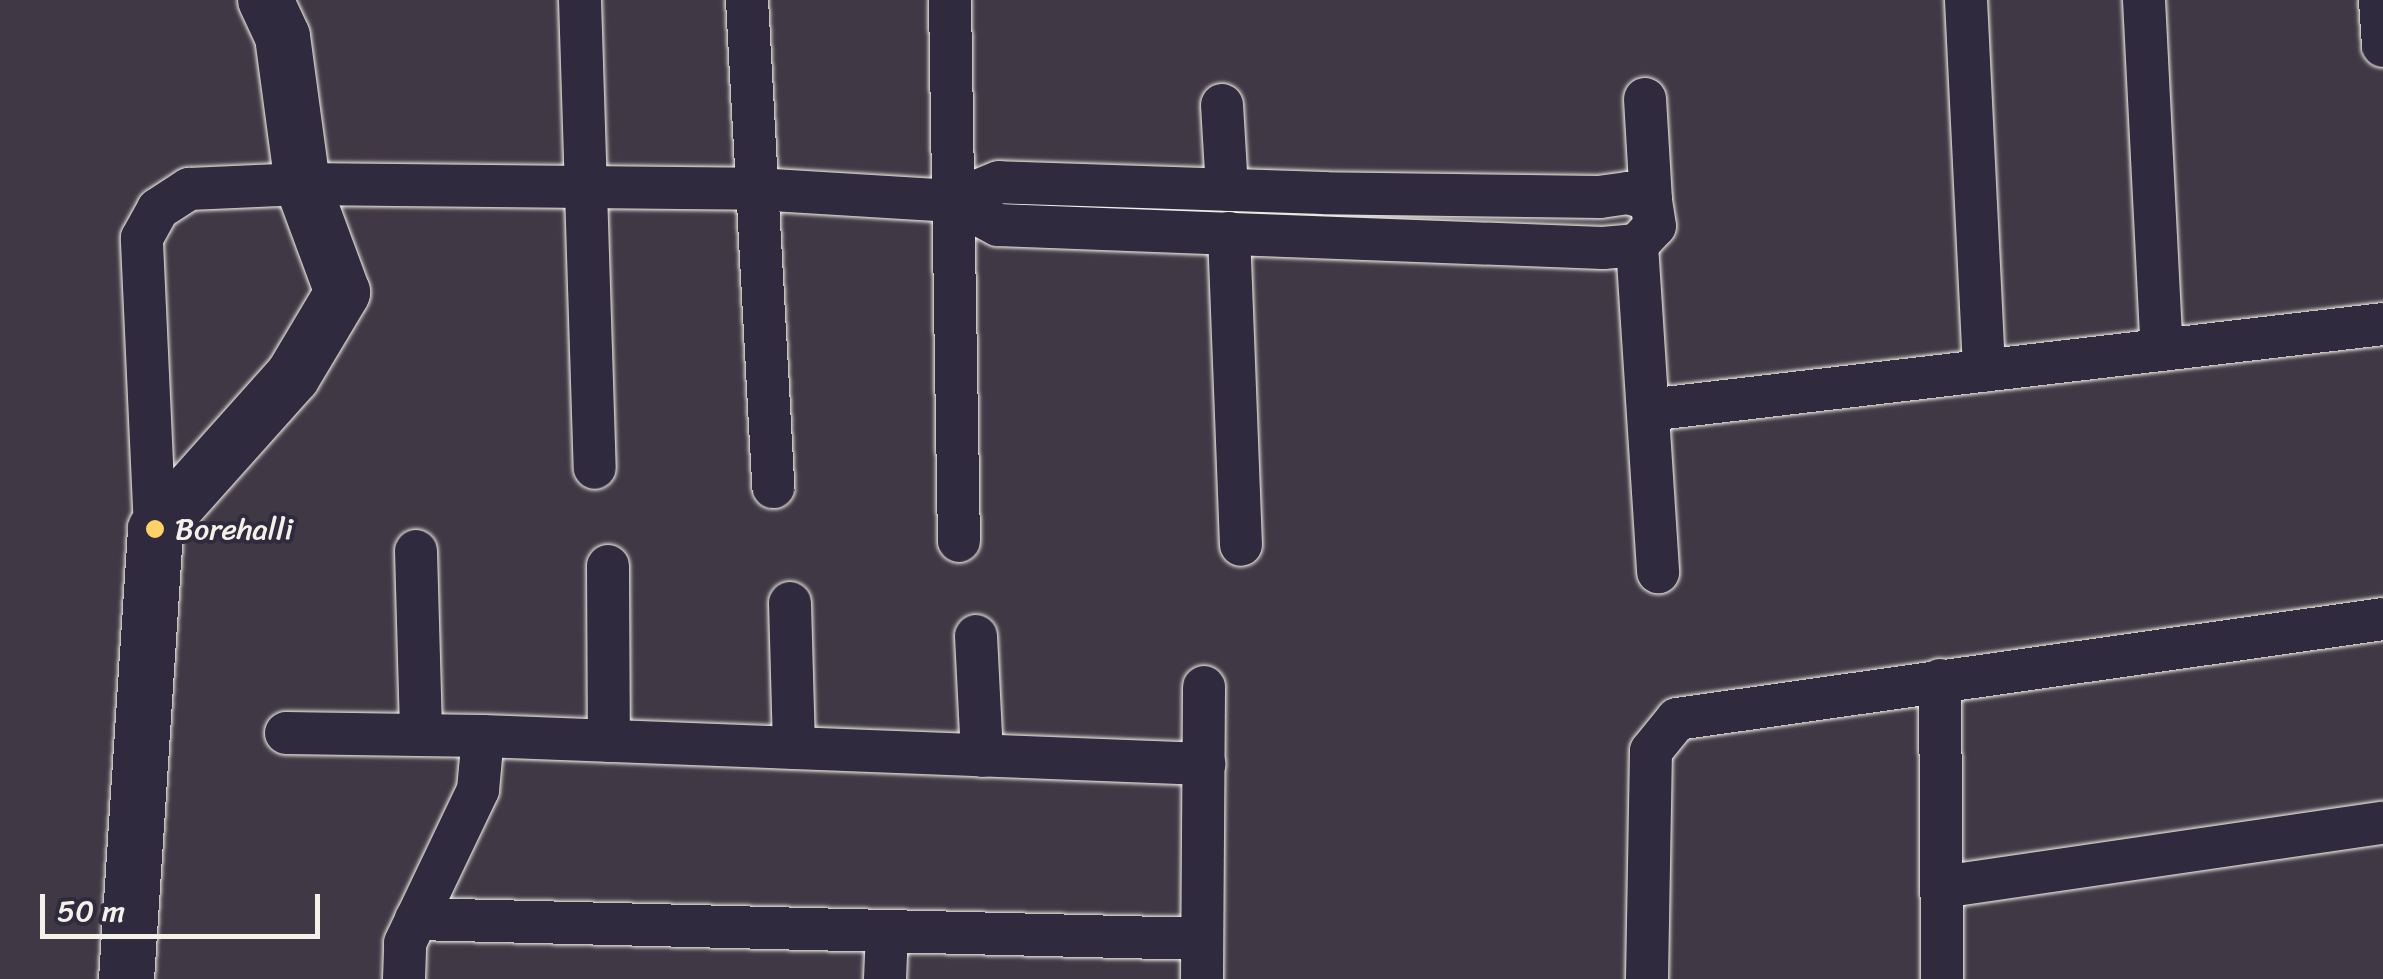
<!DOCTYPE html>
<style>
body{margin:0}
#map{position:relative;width:2383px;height:979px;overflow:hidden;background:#403844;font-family:Sriracha,sans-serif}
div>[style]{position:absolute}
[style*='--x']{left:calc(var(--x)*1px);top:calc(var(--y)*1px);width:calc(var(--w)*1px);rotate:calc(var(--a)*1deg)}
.roads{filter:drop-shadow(0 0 2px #f4f1e8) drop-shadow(0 0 2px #f4f1e8)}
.street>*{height:42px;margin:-21px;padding:0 21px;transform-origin:21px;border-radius:21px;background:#2f2a3d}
.secondary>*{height:55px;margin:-27.5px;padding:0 27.5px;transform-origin:27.5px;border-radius:27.5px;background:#2f2a3d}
.dots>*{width:28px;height:28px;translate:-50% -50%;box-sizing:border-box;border:5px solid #2f2a3d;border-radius:50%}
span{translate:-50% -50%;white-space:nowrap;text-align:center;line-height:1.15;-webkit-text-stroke:8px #2f2a3d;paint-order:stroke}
.poi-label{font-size:30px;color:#f4f1e8}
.left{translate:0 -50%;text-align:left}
.scale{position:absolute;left:40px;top:894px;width:280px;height:45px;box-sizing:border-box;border:5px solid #f4f1e8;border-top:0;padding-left:12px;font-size:30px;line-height:35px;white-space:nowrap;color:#f4f1e8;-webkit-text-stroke:8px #2f2a3d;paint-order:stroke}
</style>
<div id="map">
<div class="roads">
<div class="street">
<i style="--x:580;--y:0;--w:468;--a:88.2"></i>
<i style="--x:747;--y:0;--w:488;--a:86.9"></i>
<i style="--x:1966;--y:0;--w:371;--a:87.2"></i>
<i style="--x:2144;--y:0;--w:350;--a:87.1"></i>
<i style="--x:2380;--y:0;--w:46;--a:86.3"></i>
<i style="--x:950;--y:1;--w:540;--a:89.05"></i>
<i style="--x:1645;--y:99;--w:101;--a:86.6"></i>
<i style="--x:1222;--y:105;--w:85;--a:86.6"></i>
<i style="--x:1229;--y:233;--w:312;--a:87.8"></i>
<i style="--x:1637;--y:245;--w:328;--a:86.3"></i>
<i style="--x:1648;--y:410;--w:740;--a:-6.67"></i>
<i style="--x:155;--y:529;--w:291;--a:-92.6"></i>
<i style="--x:142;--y:238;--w:33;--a:-61"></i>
<i style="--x:158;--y:209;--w:37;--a:-33"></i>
<i style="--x:189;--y:189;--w:113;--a:-2.5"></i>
<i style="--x:302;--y:184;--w:454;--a:0.6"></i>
<i style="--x:756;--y:189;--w:197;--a:3.5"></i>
<i style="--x:953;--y:201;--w:51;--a:28.1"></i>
<i style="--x:998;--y:225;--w:605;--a:2.18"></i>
<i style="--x:1603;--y:248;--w:34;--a:-5"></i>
<i style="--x:1637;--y:245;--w:26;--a:-47"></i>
<i style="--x:1655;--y:226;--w:26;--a:-99"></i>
<i style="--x:1651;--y:200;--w:24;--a:-163"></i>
<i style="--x:1628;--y:193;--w:28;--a:172"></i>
<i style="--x:1600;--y:197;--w:276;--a:-179.2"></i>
<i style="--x:1324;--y:193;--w:325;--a:-178.1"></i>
<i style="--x:999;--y:182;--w:50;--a:157.6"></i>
<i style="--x:416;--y:551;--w:184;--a:88.4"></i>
<i style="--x:608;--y:566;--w:175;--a:89.7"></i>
<i style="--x:790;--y:603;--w:145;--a:88.4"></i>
<i style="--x:976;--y:636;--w:120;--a:87.1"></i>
<i style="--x:1940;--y:680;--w:299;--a:89.6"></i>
<i style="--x:286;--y:733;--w:197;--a:0.9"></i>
<i style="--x:483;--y:736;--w:722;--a:2.22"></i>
<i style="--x:1942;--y:887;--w:446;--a:-8.3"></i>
<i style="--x:416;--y:919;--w:786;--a:1.46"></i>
<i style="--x:404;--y:979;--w:36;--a:-88"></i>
<i style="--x:405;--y:943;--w:170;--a:-64.5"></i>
<i style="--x:478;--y:790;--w:54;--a:-84.7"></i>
<i style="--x:885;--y:979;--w:48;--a:-87.6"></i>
<i style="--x:1202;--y:979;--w:292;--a:-89.6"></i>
<i style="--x:1647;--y:979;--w:228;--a:-89"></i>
<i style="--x:1651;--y:751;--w:41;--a:-50.9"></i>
<i style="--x:1677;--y:719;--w:713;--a:-8.06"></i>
</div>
<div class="secondary">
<i style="--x:126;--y:979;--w:451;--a:-86.3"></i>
<i style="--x:155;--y:529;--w:205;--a:-48.2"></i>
<i style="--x:292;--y:376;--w:98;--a:-59.2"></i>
<i style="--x:342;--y:292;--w:115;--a:-110.3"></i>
<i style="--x:302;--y:184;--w:149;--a:-97.7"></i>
<i style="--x:282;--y:36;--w:40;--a:-115"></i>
</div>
</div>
<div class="dots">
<i style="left:155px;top:529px;background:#ffd166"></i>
</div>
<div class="poi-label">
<span class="left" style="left:175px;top:529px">Borehalli</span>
</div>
<div class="scale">50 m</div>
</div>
